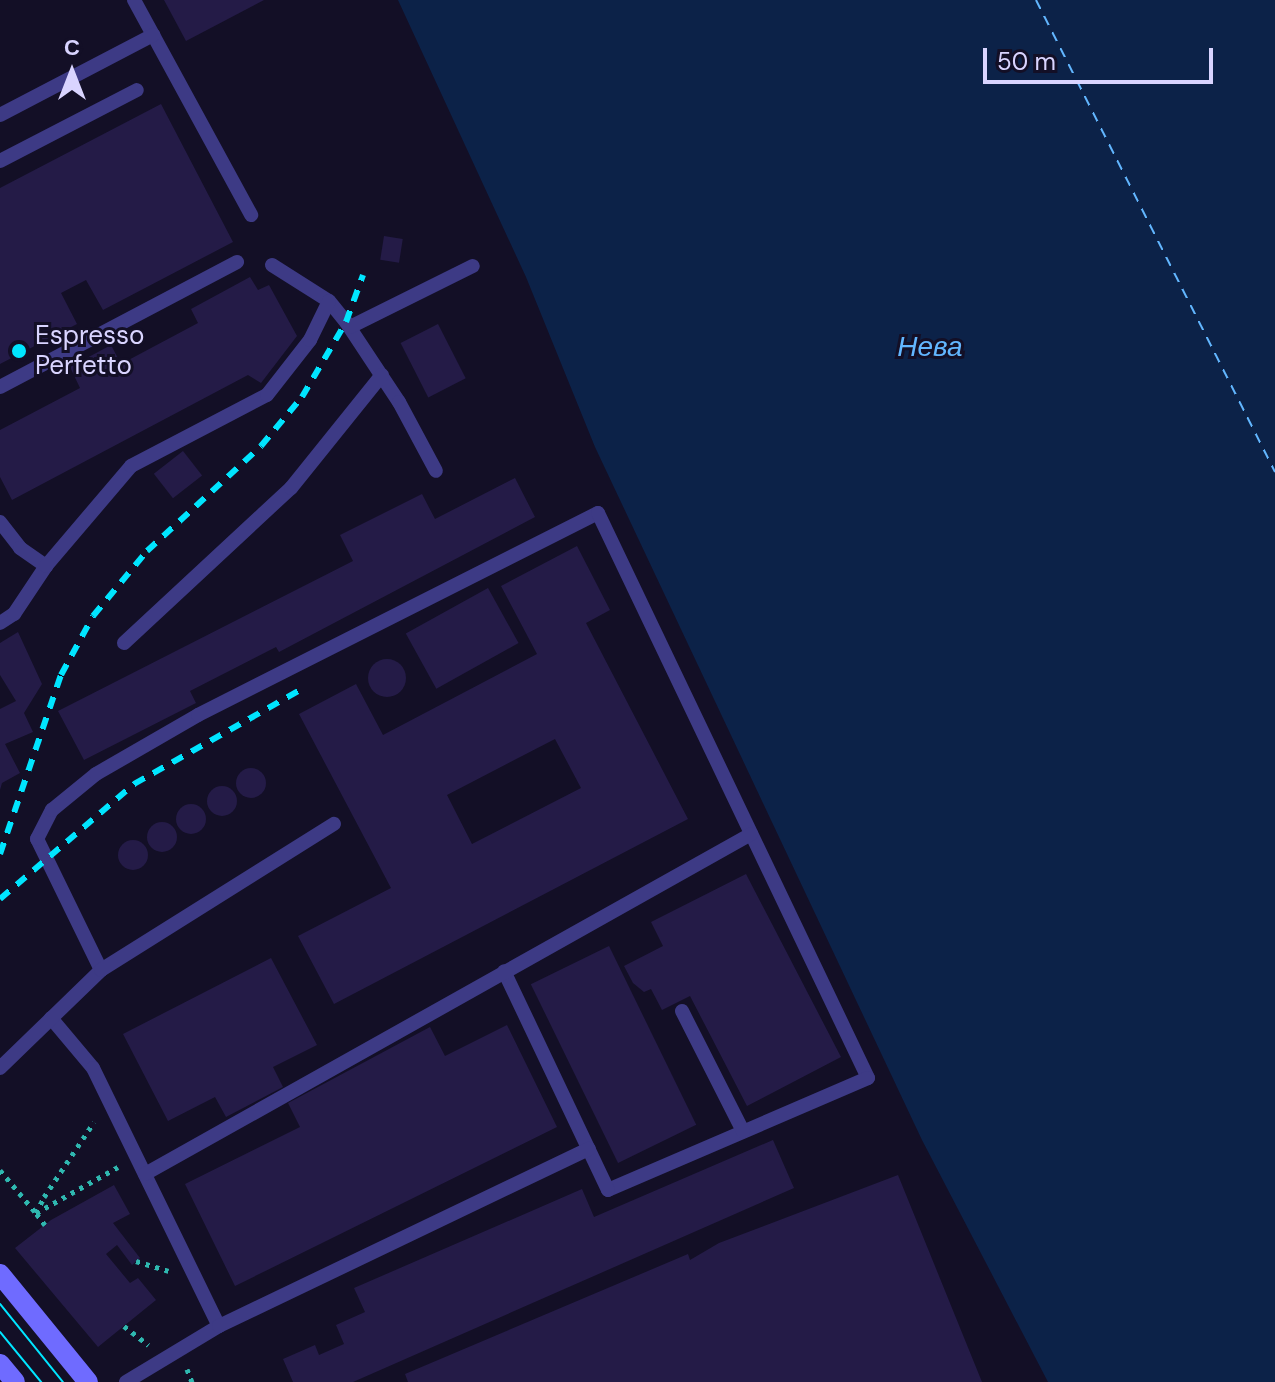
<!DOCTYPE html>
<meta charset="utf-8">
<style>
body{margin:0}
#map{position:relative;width:1275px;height:1382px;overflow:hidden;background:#130f26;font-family:"DM Sans",sans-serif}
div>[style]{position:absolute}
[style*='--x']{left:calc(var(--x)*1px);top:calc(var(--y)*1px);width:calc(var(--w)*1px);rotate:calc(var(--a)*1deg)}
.water>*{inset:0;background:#0c2248}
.ferry>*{height:2px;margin-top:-1px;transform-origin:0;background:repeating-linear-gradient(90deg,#62b6ff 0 10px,transparent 0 18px)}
.building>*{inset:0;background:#241b47;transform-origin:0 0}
.round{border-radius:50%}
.path>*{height:5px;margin-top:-2.5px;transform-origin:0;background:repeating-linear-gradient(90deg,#2fb8b0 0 4px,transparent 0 10px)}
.lane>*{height:14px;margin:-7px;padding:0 7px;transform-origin:7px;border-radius:7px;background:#3d3a85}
.secondary>*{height:20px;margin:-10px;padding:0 10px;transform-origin:10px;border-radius:10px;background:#6f6bff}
.tram>*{height:2px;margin:-1px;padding:0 1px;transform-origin:1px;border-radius:1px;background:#00e5ff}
.rail>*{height:6px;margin-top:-3px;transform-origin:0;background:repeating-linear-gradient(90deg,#00e5ff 0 12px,transparent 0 22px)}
.dots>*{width:22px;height:22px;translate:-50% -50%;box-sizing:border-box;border:4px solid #130f26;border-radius:50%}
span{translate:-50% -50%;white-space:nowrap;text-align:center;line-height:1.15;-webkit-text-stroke:6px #130f26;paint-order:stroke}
.poi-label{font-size:26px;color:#d9d4ff}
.left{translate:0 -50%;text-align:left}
.water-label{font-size:28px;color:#62b6ff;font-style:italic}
.north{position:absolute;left:32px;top:32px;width:80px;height:80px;-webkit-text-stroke:6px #130f26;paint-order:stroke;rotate:0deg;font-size:22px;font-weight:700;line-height:32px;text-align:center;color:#d9d4ff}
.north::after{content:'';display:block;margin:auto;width:28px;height:36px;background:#d9d4ff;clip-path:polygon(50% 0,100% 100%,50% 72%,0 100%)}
.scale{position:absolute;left:983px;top:48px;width:230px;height:36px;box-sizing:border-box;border:4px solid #d9d4ff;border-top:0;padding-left:10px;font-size:24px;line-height:28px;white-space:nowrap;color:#d9d4ff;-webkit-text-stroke:6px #130f26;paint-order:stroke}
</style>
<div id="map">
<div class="water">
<i style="clip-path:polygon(398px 0,1275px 0,1275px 1382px,1048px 1382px,922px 1140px,595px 447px,526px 277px)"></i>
</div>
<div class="ferry">
<i style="--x:1036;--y:0;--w:529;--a:63.14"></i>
</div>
<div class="building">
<i style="clip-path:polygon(164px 0,264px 0,186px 41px)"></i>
<i style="clip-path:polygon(161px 104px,233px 242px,103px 310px,86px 280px,61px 293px,77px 324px,0 364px,0 188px)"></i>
<i style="left:384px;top:236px;width:19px;height:24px;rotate:9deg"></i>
<i style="clip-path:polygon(250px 277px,258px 290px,269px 285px,297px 336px,261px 383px,248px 375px,12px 500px,0 477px,0 430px,80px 388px,70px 367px,111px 345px,121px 364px,198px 323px,191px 309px)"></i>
<i style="left:438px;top:324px;width:61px;height:42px;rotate:63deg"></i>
<i style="left:183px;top:451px;width:31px;height:37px;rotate:52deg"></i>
<i style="clip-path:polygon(515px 478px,535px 517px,279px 652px,276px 647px,190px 691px,196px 703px,84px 760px,58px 711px,353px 561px,340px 535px,422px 494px,435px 519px)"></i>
<i style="clip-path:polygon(evenodd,577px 546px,610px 610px,586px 623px,688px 819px,334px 1004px,298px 936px,391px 888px,299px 714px,356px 684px,383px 735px,537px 654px,501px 586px,577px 546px,555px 739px,581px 788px,472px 844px,447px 795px,555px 739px)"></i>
<i style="left:488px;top:588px;width:63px;height:94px;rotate:61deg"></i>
<i style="clip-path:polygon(18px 632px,42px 684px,24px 713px,33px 732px,5px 744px,20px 773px,2px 783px,0 790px,0 709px,16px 701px,0 675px,0 643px)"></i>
<i class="round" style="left:368px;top:659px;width:38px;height:38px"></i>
<i class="round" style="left:236px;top:768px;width:30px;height:30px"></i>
<i class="round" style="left:207px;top:786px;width:30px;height:30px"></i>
<i class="round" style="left:176px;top:804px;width:30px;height:30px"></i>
<i class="round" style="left:147px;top:822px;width:30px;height:30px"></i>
<i class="round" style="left:118px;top:840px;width:30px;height:30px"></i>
<i style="clip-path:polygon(746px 874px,841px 1057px,747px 1106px,690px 996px,662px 1010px,651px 989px,644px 992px,633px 983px,624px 966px,663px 946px,651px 922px)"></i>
<i style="left:609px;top:946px;width:199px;height:87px;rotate:64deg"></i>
<i style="clip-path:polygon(271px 958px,317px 1045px,273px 1067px,283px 1087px,226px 1117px,215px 1097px,168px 1121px,123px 1034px)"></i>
<i style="clip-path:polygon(507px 1025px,557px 1127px,235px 1286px,185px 1184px,300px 1127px,288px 1103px,430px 1027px,445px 1056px)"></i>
<i style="clip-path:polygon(773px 1140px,794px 1188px,353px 1382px,293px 1382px,283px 1359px,315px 1345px,319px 1355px,344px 1344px,336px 1325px,365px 1312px,354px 1288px,582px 1189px,594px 1217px)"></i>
<i style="clip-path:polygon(898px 1175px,982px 1382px,408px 1382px,405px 1374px,688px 1254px,690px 1260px,719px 1243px)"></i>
<i style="clip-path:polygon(114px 1185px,130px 1214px,113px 1223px,140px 1258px,132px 1265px,117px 1245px,106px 1254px,130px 1283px,138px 1278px,156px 1300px,98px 1347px,15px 1248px,51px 1220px)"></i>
</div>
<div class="path">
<i style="--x:0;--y:1170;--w:56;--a:50.1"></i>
<i style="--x:36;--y:1213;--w:94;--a:-29.3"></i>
<i style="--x:45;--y:1225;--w:15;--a:-127"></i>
<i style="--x:36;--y:1213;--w:18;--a:-63"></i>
<i style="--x:44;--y:1197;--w:90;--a:-56.3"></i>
<i style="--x:136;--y:1261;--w:34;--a:17"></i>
<i style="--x:124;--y:1326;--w:31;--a:38"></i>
<i style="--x:187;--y:1369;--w:14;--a:69"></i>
</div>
<div class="lane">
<i style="--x:134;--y:0;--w:245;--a:61.4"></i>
<i style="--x:0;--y:115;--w:173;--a:-27.6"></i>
<i style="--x:0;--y:161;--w:154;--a:-27.4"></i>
<i style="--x:272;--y:265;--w:67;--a:32.3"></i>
<i style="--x:329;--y:301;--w:27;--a:51"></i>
<i style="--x:346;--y:322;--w:96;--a:56.5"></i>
<i style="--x:399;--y:402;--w:78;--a:61.8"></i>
<i style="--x:350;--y:327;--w:137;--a:-26.4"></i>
<i style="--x:0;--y:387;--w:268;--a:-27.8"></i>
<i style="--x:0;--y:522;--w:33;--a:52"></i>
<i style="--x:20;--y:548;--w:32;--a:35"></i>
<i style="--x:0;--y:623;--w:17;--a:-33"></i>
<i style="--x:14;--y:614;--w:58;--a:-56.3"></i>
<i style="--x:46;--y:566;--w:131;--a:-49.6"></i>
<i style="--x:131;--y:466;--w:153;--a:-27.6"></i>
<i style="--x:267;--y:395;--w:70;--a:-52"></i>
<i style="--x:310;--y:340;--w:43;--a:-64"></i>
<i style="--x:124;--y:643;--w:228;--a:-42.9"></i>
<i style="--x:291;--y:488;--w:145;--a:-51.2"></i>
<i style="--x:101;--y:970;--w:146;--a:-116"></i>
<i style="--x:37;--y:839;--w:33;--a:-63"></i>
<i style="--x:52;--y:810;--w:57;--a:-39.3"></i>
<i style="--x:96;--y:774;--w:118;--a:-30"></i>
<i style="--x:198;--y:715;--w:448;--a:-26.8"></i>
<i style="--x:598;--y:513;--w:626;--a:64.46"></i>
<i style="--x:868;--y:1078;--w:283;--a:156.7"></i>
<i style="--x:608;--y:1190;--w:242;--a:-115.4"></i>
<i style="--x:682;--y:1011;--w:135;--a:63.1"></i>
<i style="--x:51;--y:1018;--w:65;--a:50"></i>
<i style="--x:93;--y:1068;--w:287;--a:64"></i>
<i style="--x:0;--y:1068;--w:141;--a:-44.1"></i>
<i style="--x:101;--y:970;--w:275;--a:-32.1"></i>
<i style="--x:145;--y:1174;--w:695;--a:-29.29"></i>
<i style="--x:126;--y:1382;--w:109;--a:-31.1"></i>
<i style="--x:219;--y:1326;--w:410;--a:-25.6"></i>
</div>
<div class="secondary">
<i style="--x:0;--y:1274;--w:139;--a:50.8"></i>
<i style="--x:0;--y:1364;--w:23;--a:50"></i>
</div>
<div class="tram">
<i style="--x:0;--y:1304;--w:100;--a:51.1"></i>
<i style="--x:0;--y:1332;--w:65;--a:50.6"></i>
</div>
<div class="rail">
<i style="--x:0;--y:854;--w:189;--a:-71.2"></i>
<i style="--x:61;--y:675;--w:67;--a:-61.5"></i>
<i style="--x:93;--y:616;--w:85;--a:-50.3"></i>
<i style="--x:147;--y:551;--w:155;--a:-42.6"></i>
<i style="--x:261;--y:446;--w:64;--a:-50.1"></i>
<i style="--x:302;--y:397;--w:87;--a:-59.6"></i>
<i style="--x:346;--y:322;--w:50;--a:-70.1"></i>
<i style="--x:0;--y:899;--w:177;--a:-40.6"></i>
<i style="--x:134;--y:784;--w:195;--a:-29.5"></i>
</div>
<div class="dots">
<i style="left:19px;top:351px;background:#00e5ff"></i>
</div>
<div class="poi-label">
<span class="left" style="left:35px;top:351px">Espresso<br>Perfetto</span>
</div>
<div class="water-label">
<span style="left:930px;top:347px">Нева</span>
</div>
<div class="north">С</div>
<div class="scale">50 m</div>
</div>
